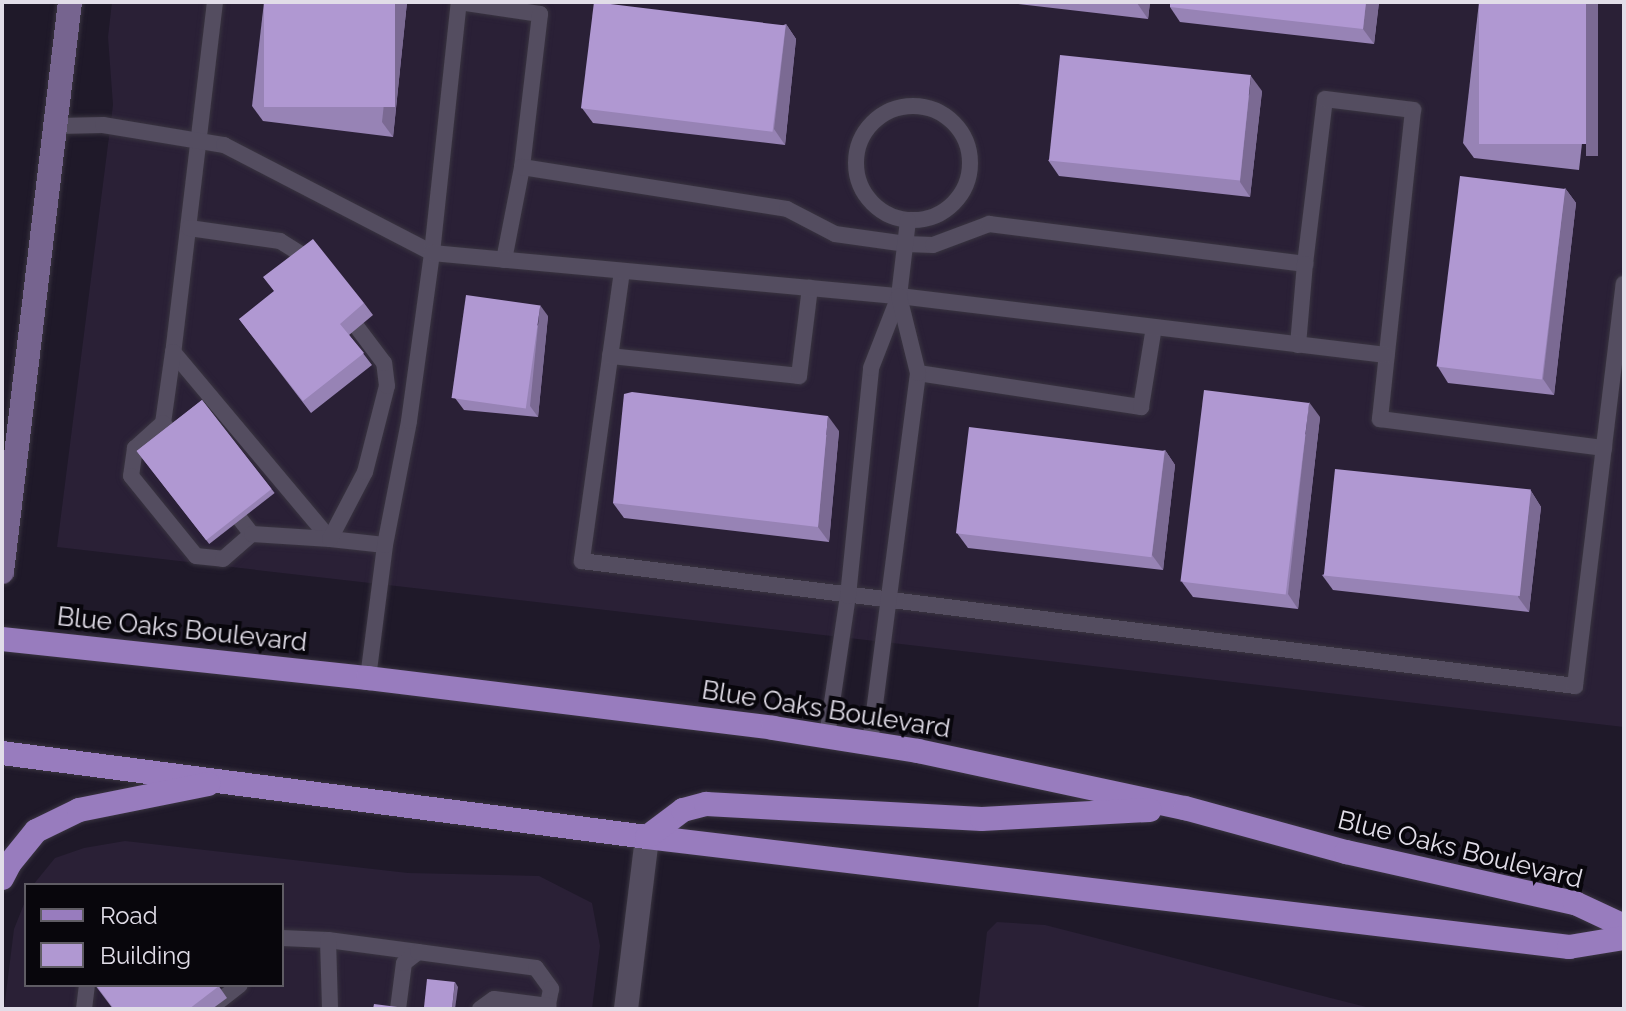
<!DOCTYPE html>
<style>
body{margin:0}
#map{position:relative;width:1626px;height:1011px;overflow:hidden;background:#1f1929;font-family:Raleway,sans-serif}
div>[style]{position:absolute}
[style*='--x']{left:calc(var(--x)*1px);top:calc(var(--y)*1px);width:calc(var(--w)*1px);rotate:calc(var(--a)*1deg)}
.built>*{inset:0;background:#2a2036}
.roads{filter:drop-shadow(0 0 2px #393440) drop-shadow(0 0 2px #393440)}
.lane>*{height:16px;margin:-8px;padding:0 8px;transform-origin:8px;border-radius:8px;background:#544d60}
.lane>.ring{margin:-8px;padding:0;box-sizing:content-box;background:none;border:16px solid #544d60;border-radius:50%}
.street>*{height:24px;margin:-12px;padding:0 12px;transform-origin:12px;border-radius:12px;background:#544d60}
.secondary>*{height:24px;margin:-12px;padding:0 12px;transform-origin:12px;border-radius:12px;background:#76648f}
.primary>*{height:24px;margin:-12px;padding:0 12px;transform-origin:12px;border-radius:12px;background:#987cbe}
.wall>*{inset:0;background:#9783b5;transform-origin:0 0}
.shaded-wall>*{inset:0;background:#7b6a93;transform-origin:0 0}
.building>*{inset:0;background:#b098d2;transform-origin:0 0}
span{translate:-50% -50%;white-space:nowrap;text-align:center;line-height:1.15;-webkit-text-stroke:8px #08060c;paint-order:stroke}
.street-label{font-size:26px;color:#e1dde8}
.frame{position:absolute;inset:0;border:4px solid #e1dde8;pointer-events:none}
.legend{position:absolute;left:24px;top:883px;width:260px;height:104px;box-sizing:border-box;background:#08060c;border:2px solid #5f5c64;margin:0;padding:10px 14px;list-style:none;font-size:24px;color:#e1dde8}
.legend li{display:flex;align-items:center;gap:16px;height:40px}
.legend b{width:40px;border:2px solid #5f5c64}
</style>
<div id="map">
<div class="built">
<i style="clip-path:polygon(112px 2px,1624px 2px,1624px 727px,57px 547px,113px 105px,108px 37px)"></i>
<i style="clip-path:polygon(125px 841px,408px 873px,539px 876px,592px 903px,600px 946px,592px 1009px,4px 1009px,14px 929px,26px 899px,26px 985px,282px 985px,282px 885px,33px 885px,55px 858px,84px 848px)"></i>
<i style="clip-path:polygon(997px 922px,1045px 925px,1374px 1009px,978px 1009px,987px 932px)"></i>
</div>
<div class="roads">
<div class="lane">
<i style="--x:215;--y:2;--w:353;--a:96.8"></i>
<i style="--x:173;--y:352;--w:244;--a:50"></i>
<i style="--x:330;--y:539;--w:55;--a:6.2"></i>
<i style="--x:459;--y:2;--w:82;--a:8.4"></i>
<i style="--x:540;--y:14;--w:154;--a:96.7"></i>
<i class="ring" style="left:856px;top:106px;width:98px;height:98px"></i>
<i style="--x:58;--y:126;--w:45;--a:-1.3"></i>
<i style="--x:103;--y:125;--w:123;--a:9.4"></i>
<i style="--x:224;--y:145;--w:234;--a:27.4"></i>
<i style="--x:432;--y:253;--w:252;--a:-83.9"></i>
<i style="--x:189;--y:228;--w:92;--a:8.1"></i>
<i style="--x:280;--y:241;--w:26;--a:32"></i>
<i style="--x:302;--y:255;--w:14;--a:51"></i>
<i style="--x:504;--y:260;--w:95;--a:-79"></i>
<i style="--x:522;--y:167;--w:268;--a:9"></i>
<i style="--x:787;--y:209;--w:54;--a:27.5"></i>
<i style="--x:835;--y:234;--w:72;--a:8"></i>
<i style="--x:906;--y:244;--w:27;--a:2"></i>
<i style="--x:933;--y:245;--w:60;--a:-20.6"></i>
<i style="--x:989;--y:224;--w:319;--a:7.2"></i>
<i style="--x:1305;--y:264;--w:166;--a:-83.1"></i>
<i style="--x:1325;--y:99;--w:89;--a:7.1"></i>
<i style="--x:1413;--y:110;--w:311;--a:96.1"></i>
<i style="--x:1380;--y:419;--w:226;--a:7.4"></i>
<i style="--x:622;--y:271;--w:293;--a:97.9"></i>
<i style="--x:582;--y:561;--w:1001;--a:7.17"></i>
<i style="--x:1575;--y:686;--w:405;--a:-83.1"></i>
<i style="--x:1298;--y:345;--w:81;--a:-85.1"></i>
<i style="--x:173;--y:352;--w:72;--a:98"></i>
<i style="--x:163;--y:423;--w:26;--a:53"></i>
<i style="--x:610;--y:356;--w:190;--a:6"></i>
<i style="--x:799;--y:376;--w:89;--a:-82.9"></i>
<i style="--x:918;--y:373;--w:226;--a:8.7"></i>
<i style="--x:1141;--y:407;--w:81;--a:-80.8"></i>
<i style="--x:163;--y:423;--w:38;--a:138"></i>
<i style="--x:135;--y:448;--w:28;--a:98"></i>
<i style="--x:131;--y:476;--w:103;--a:50.9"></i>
<i style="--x:196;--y:556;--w:27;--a:6"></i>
<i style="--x:223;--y:559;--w:38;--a:-41"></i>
<i style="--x:229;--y:505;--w:37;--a:52"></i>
<i style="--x:252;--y:534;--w:78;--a:3.7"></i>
<i style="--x:330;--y:539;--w:76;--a:-62.4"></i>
<i style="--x:365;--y:472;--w:89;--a:-75.7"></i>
<i style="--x:387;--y:386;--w:23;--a:-97"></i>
<i style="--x:384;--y:363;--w:66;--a:-127"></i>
<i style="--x:368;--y:678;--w:134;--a:-82.7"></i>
<i style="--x:385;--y:545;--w:126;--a:-79"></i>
<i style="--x:409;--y:421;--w:170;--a:-82.2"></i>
<i style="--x:432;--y:253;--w:469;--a:5.3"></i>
<i style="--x:899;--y:296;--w:491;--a:6.9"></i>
<i style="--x:827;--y:736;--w:142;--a:-81.5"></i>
<i style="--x:848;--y:596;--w:229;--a:-84.2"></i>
<i style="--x:871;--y:368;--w:77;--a:-68.7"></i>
<i style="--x:899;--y:296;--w:76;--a:-83.2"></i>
<i style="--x:870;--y:743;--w:373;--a:-82.6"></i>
<i style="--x:918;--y:373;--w:79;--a:-103.9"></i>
<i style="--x:282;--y:938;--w:46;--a:2.5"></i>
<i style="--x:328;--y:940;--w:91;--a:7.6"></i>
<i style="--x:328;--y:940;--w:69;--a:88.3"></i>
<i style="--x:84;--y:1009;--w:24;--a:-83"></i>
<i style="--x:209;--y:1009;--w:39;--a:-38"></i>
<i style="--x:398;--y:1009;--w:46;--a:-82.6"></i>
<i style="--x:404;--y:963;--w:18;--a:-38"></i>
<i style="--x:418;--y:952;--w:119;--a:7.7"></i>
<i style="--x:536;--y:968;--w:26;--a:54"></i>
<i style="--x:551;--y:989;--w:20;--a:101"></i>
<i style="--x:480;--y:1009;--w:17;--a:-36"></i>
<i style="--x:494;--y:999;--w:55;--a:7.3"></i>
</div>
<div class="street">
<i style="--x:626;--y:1009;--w:173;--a:-83"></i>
</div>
<div class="secondary">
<i style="--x:2;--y:572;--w:574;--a:-83.2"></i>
</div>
<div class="primary">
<i style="--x:2;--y:639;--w:368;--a:6.1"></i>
<i style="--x:368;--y:678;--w:408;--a:7"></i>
<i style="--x:773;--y:728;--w:147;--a:9"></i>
<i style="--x:918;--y:751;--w:273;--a:12.1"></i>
<i style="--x:1185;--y:808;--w:167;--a:15.3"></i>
<i style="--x:1346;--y:852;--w:235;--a:12.6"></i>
<i style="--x:1575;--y:903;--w:54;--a:25.1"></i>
<i style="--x:2;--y:753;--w:650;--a:7.42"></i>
<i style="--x:647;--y:837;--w:929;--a:6.8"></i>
<i style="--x:1569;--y:947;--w:56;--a:-9.3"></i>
<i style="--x:647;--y:837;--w:45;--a:-36.9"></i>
<i style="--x:683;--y:810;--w:24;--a:-15"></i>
<i style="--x:706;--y:804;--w:276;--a:3.1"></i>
<i style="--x:982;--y:819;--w:168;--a:-3.1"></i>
<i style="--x:2;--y:878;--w:17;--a:-62"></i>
<i style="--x:10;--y:863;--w:41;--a:-50.9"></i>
<i style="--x:36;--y:831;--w:48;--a:-26"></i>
<i style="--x:79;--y:810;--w:132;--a:-11.4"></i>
</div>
</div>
<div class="wall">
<i style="clip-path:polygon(264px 2px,407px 2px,393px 137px,263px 121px,252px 106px)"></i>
<i style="clip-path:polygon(1000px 2px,1150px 2px,1148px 19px)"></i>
<i style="clip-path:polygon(1170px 2px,1379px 2px,1374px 44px,1180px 22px,1170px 7px)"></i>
<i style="clip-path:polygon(1479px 2px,1598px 2px,1579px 170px,1474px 158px,1463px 143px)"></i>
<i style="clip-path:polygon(786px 24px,796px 39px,785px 145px,593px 123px,582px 108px)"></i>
<i style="clip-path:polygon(1262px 91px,1250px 197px,1059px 176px,1048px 160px)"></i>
<i style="clip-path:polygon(1565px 188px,1576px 203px,1554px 395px,1448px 383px,1438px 367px)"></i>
<i style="clip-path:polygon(364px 303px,373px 315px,349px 335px,372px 365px,311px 413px,239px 319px)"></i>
<i style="clip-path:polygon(548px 316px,538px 417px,464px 410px,455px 398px)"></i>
<i style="left:202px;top:400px;width:118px;height:83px;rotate:52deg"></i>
<i style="clip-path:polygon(1320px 417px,1298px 609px,1193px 597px,1182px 582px)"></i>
<i style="clip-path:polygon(839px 431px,829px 542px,624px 518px,613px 503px)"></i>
<i style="clip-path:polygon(1165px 450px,1175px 465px,1163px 570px,968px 548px,957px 533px)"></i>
<i style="clip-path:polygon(1531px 491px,1541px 507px,1529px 612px,1333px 590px,1322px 575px)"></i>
<i style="clip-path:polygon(95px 985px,218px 985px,227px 998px,212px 1009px,113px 1009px)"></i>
</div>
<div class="shaded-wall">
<i style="clip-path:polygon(395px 2px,407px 2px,393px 137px,382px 122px)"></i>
<i style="clip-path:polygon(1138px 2px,1150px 2px,1148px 19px,1137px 3px)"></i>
<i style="clip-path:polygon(1366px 2px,1379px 2px,1374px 44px,1363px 29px)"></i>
<i style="left:1586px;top:2px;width:12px;height:154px"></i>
<i style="clip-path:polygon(786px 24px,796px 39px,785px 145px,774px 129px)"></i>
<i style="clip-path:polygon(1251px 76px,1262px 91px,1250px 197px,1240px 182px)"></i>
<i style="clip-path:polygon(1565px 188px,1576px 203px,1554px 395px,1543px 379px)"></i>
<i style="clip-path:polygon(540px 305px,548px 316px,538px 417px,530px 406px)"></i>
<i style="clip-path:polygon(1309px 402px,1320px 417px,1298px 609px,1288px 594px)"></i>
<i style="clip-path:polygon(828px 416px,839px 431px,829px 542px,818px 527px)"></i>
<i style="clip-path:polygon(1165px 450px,1175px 465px,1163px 570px,1152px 555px)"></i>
<i style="clip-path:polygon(1531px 491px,1541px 507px,1529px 612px,1518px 597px)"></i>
<i style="clip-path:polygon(455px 982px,458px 987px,455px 1009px,452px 1009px)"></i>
</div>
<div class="building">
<i style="left:264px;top:2px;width:131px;height:105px"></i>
<i style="left:594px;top:2px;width:193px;height:107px;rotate:7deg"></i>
<i style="clip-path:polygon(1170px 2px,1366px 2px,1363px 29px,1170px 7px)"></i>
<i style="left:1479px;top:2px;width:107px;height:142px"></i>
<i style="left:1060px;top:55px;width:192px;height:106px;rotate:6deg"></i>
<i style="left:1460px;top:176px;width:106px;height:192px;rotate:7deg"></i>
<i style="clip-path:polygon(313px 239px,364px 303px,340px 324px,364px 353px,303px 401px,239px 319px,274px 291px,263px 277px)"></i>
<i style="left:466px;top:295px;width:75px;height:104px;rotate:8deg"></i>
<i style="left:1204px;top:390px;width:106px;height:193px;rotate:7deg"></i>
<i style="clip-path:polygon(632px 392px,828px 416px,818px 527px,613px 503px,624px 394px)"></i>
<i style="left:202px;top:400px;width:113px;height:83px;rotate:52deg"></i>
<i style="left:969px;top:427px;width:197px;height:107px;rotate:7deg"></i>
<i style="left:1335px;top:469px;width:197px;height:107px;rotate:6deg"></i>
<i style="left:427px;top:979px;width:28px;height:29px;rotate:6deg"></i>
<i style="clip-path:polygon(96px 985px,218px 985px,219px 986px,189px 1009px,114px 1009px)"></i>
<i style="clip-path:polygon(374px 1004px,413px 1009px,373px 1009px)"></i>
</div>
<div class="street-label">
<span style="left:182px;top:630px;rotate:6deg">Blue Oaks Boulevard</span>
<span style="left:826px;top:710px;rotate:9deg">Blue Oaks Boulevard</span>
<span style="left:1460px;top:850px;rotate:14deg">Blue Oaks Boulevard</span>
</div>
<div class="frame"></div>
<ul class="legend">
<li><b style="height:10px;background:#987cbe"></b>Road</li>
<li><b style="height:22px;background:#b098d2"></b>Building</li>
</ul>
</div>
